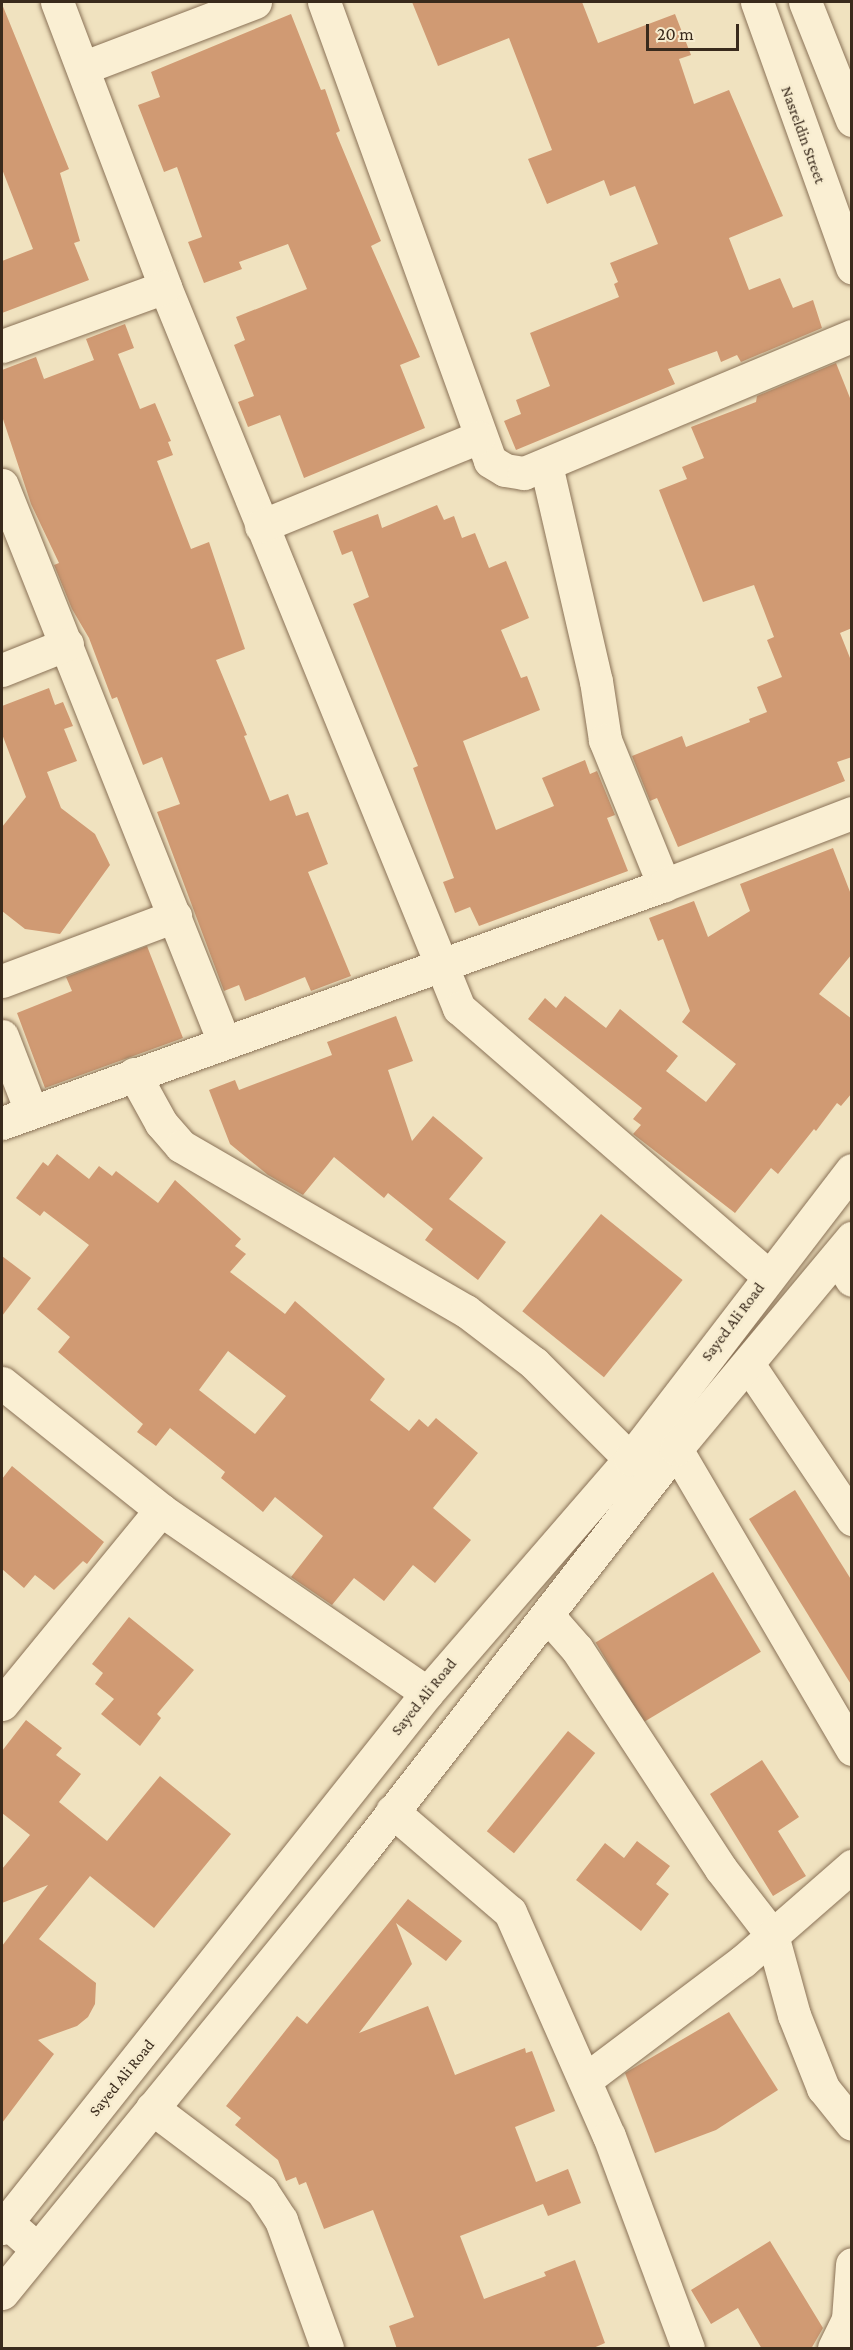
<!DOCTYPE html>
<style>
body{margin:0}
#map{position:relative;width:853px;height:2350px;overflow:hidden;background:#f0e2bf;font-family:"Crimson Pro",serif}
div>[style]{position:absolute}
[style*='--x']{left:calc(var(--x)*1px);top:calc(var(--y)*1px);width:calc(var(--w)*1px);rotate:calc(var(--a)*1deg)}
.building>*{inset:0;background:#d09a73;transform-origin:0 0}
.roads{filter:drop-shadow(0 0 2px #8a7257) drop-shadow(0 0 2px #8a7257)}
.minor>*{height:33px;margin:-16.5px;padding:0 16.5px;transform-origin:16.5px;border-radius:16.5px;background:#faefd3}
.tertiary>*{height:33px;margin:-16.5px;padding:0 16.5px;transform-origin:16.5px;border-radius:16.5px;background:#faefd3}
.secondary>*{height:33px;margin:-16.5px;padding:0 16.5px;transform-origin:16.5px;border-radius:16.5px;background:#faefd3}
span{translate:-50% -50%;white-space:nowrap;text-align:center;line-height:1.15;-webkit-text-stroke:5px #f7eccf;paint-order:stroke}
.street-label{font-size:16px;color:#392a1c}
.frame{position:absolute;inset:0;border:3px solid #392a1c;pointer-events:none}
.scale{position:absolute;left:646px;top:24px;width:93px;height:27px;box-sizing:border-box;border:3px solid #392a1c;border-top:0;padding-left:8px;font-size:18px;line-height:21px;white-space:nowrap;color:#392a1c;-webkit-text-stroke:4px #f7eccf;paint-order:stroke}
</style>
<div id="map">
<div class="building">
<i style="clip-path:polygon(412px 2px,582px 2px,598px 43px,675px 14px,691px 55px,679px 59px,694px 104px,729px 90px,783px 216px,729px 238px,749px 290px,780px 278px,793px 308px,813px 300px,822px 328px,741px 362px,737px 355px,721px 362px,717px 351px,668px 369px,675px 384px,516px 450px,504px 421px,521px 414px,516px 400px,550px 386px,530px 333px,619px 297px,614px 284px,618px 282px,610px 263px,658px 244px,635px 186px,610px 196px,604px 180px,547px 204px,528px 159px,552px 150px,509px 38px,438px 66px)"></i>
<i style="clip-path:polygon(2px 4px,69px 169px,60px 173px,80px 241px,74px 243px,89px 280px,2px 313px,2px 261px,33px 249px,2px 169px)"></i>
<i style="clip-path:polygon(291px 14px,321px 90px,325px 89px,340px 131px,336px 133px,381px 241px,371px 246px,420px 357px,400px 365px,425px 428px,304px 478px,280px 415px,248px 427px,238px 402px,254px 396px,234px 345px,245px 340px,236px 317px,307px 289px,288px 244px,239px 262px,242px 269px,204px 283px,188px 242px,202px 237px,177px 167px,164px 172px,138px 105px,160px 97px,151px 72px)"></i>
<i style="clip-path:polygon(125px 324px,134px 348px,118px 354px,140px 409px,155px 403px,171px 441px,168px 442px,173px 455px,157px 461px,191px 549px,209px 542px,245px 649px,216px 660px,247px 735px,244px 736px,270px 801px,288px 794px,296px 816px,308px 812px,328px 864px,308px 872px,351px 976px,311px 991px,305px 977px,245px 1001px,239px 985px,224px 991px,157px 812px,180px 804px,162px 757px,143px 765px,117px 697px,112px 699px,89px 638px,72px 609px,54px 565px,59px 563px,31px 504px,2px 416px,2px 370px,36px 357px,44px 379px,94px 360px,86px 339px)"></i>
<i style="clip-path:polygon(836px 363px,852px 403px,852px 628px,840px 633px,852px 663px,852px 757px,837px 762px,845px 781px,678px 847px,657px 798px,650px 801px,632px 756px,682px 736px,686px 747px,750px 722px,749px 719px,767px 712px,757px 687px,782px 677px,767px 640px,774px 637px,754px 585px,703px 602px,659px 490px,687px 479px,682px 467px,704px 458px,691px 427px,756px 402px,757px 396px)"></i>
<i style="clip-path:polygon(437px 505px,444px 520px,454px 516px,462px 538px,475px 533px,489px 568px,506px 561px,529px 618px,501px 630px,521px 678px,527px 676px,540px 710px,463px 741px,496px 830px,554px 806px,542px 778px,585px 760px,590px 774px,597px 771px,615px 815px,607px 818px,628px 871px,479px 926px,470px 907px,455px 913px,443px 882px,454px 878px,413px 768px,418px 766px,353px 604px,369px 597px,352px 551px,342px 555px,333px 531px,378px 514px,382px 528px)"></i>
<i style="clip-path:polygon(49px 688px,55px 705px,63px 702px,73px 726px,64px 729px,77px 761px,47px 772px,61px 808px,95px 834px,110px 865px,60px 934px,25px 929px,2px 911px,2px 827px,26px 797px,2px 734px,2px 706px)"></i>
<i style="clip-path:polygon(833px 848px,852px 897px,852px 954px,819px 994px,852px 1019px,852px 1093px,841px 1106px,837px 1103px,816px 1131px,814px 1129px,778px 1174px,771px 1168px,735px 1213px,633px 1134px,641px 1125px,633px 1119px,642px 1108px,528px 1019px,545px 998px,556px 1008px,565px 996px,606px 1028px,620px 1009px,678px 1056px,666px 1071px,706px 1102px,736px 1064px,682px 1022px,690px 1011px,663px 939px,658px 941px,649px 918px,694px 901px,708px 937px,750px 911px,740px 884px)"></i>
<i style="clip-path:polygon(147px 946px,183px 1038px,45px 1088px,17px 1013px,72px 991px,66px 977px)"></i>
<i style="clip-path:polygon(396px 1016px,413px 1061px,388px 1070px,412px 1141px,433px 1116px,483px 1158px,449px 1199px,506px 1242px,478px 1280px,425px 1240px,433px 1229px,388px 1193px,384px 1198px,334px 1157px,303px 1195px,268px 1175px,230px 1144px,209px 1090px,235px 1080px,239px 1090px,332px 1055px,327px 1042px)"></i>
<i style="clip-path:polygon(evenodd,57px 1154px,89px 1179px,99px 1166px,112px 1176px,116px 1171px,158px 1203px,175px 1180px,241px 1239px,235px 1246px,246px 1254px,230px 1272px,285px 1314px,295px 1301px,385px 1379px,370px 1400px,409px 1431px,419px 1419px,428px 1427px,436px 1418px,478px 1453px,433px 1508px,471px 1540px,435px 1583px,413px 1565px,384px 1601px,354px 1578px,332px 1605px,291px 1577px,323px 1536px,275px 1497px,263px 1512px,221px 1478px,225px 1472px,170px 1428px,156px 1446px,137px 1432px,143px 1424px,58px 1352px,70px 1337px,37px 1309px,89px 1245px,44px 1211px,40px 1216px,16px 1198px,43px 1162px,48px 1166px,57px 1154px,228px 1351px,286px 1396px,255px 1434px,199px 1390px,228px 1351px)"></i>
<i style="left:601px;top:1214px;width:105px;height:125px;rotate:39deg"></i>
<i style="clip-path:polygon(2px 1256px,31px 1278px,2px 1316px)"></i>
<i style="clip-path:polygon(12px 1466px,104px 1542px,87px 1564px,83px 1561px,54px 1590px,35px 1575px,24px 1588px,2px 1569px,2px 1479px)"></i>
<i style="clip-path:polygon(795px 1490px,852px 1581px,852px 1686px,749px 1519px)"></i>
<i style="left:713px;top:1572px;width:93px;height:137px;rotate:59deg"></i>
<i style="clip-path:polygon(129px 1617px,194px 1670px,157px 1714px,161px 1718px,140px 1746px,101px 1714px,114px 1699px,95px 1684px,103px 1673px,92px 1664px)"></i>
<i style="clip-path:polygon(26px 1720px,62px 1748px,56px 1755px,81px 1774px,59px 1802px,107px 1841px,160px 1776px,231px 1834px,154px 1928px,90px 1876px,39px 1939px,96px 1983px,95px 2004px,88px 2017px,77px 2026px,38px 2040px,54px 2054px,2px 2123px,2px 1946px,48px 1885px,2px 1903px,2px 1869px,30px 1835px,2px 1813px,2px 1751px)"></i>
<i style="left:568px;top:1731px;width:35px;height:129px;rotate:39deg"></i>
<i style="clip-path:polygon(762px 1760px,799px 1817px,778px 1831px,806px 1876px,773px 1896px,710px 1794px)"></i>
<i style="clip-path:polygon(637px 1841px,670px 1866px,656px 1884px,669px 1894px,641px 1931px,576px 1880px,605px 1843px,624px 1858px)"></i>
<i style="clip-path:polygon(408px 1899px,462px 1941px,446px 1961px,396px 1923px,412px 1964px,359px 2033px,428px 2006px,455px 2075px,525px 2048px,526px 2053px,532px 2051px,555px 2111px,515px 2127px,536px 2182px,568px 2169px,581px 2203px,548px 2216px,543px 2204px,460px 2236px,484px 2299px,546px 2276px,544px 2272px,575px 2260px,605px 2343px,591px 2349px,397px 2349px,389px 2326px,414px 2317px,373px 2210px,324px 2229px,306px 2182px,299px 2185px,296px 2177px,286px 2181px,278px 2160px,235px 2125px,241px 2118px,226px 2106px,297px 2016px,307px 2024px)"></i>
<i style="clip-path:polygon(729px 2012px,778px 2090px,716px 2130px,655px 2153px,625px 2073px)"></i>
<i style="clip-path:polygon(770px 2241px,823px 2328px,811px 2349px,762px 2349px,738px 2308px,711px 2324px,691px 2290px)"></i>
</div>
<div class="roads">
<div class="minor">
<i style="--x:57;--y:2;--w:305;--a:69.2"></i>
<i style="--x:165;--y:287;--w:779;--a:67.82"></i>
<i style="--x:459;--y:1008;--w:409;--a:40.9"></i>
<i style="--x:324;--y:2;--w:488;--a:70.1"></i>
<i style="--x:490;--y:461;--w:17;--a:31"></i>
<i style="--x:505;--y:470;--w:19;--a:9"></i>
<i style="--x:524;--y:473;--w:355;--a:-22.7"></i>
<i style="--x:85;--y:67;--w:182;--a:-20.9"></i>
<i style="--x:2;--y:346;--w:173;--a:-19.9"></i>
<i style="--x:546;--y:465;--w:222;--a:77"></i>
<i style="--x:596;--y:681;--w:60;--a:81.3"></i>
<i style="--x:605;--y:740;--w:157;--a:67.9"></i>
<i style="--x:2;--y:485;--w:600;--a:68.27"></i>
<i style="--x:261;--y:526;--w:235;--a:-22.2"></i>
<i style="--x:2;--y:670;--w:70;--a:-21.8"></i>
<i style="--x:2;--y:981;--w:185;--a:-20.6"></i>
<i style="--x:2;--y:1036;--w:80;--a:68.9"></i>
<i style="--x:134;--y:1074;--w:56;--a:61.1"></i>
<i style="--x:161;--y:1123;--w:30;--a:49"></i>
<i style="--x:181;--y:1146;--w:329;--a:30.1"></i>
<i style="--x:466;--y:1311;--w:86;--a:37.4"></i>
<i style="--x:534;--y:1363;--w:136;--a:45"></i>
<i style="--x:2;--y:1123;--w:703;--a:-19.77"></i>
<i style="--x:664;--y:885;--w:201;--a:-21"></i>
<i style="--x:837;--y:1257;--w:27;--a:57"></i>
<i style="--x:748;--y:1364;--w:187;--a:56.1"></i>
<i style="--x:2;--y:1383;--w:203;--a:38.6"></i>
<i style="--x:161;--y:1510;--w:323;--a:34.5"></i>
<i style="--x:676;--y:1449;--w:348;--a:59.6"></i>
<i style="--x:548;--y:1616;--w:44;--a:48.7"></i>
<i style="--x:577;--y:1649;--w:263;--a:56.8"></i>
<i style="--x:721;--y:1869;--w:83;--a:52.3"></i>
<i style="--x:772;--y:1935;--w:83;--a:74.6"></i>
<i style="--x:794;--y:2015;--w:79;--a:68.3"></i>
<i style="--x:823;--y:2088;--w:46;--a:51.1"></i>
<i style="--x:2;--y:1704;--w:251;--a:-50.7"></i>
<i style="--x:392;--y:1811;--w:155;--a:40.6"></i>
<i style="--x:510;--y:1912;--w:245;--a:66.2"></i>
<i style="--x:609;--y:2136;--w:226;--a:69.6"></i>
<i style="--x:585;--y:2080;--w:198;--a:-37"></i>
<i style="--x:743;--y:1961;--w:145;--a:-41.1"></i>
<i style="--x:152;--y:2108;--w:138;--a:37"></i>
<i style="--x:262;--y:2191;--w:35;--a:57"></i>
<i style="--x:281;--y:2220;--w:136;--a:70.2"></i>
<i style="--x:834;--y:2348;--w:32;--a:-64"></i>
<i style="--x:848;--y:2319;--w:55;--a:-85.8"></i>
</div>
<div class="tertiary">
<i style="--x:757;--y:2;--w:282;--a:70.3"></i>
<i style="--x:805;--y:2;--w:127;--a:68.3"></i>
<i style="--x:2;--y:2218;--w:47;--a:41.5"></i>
</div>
<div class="secondary">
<i style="--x:2;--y:2228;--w:683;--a:-51.54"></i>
<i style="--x:427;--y:1693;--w:310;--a:-49.1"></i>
<i style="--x:630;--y:1459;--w:364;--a:-52.5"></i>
<i style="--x:2;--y:2293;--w:566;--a:-50.8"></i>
<i style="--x:360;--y:1854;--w:514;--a:-52.04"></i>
<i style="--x:676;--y:1449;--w:275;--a:-50.2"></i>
</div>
</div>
<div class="street-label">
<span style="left:803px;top:135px;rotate:70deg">Nasreldin Street</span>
<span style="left:733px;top:1322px;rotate:-53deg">Sayed Ali Road</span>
<span style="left:424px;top:1697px;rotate:-51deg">Sayed Ali Road</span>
<span style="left:122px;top:2078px;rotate:-51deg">Sayed Ali Road</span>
</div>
<div class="frame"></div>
<div class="scale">20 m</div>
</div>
